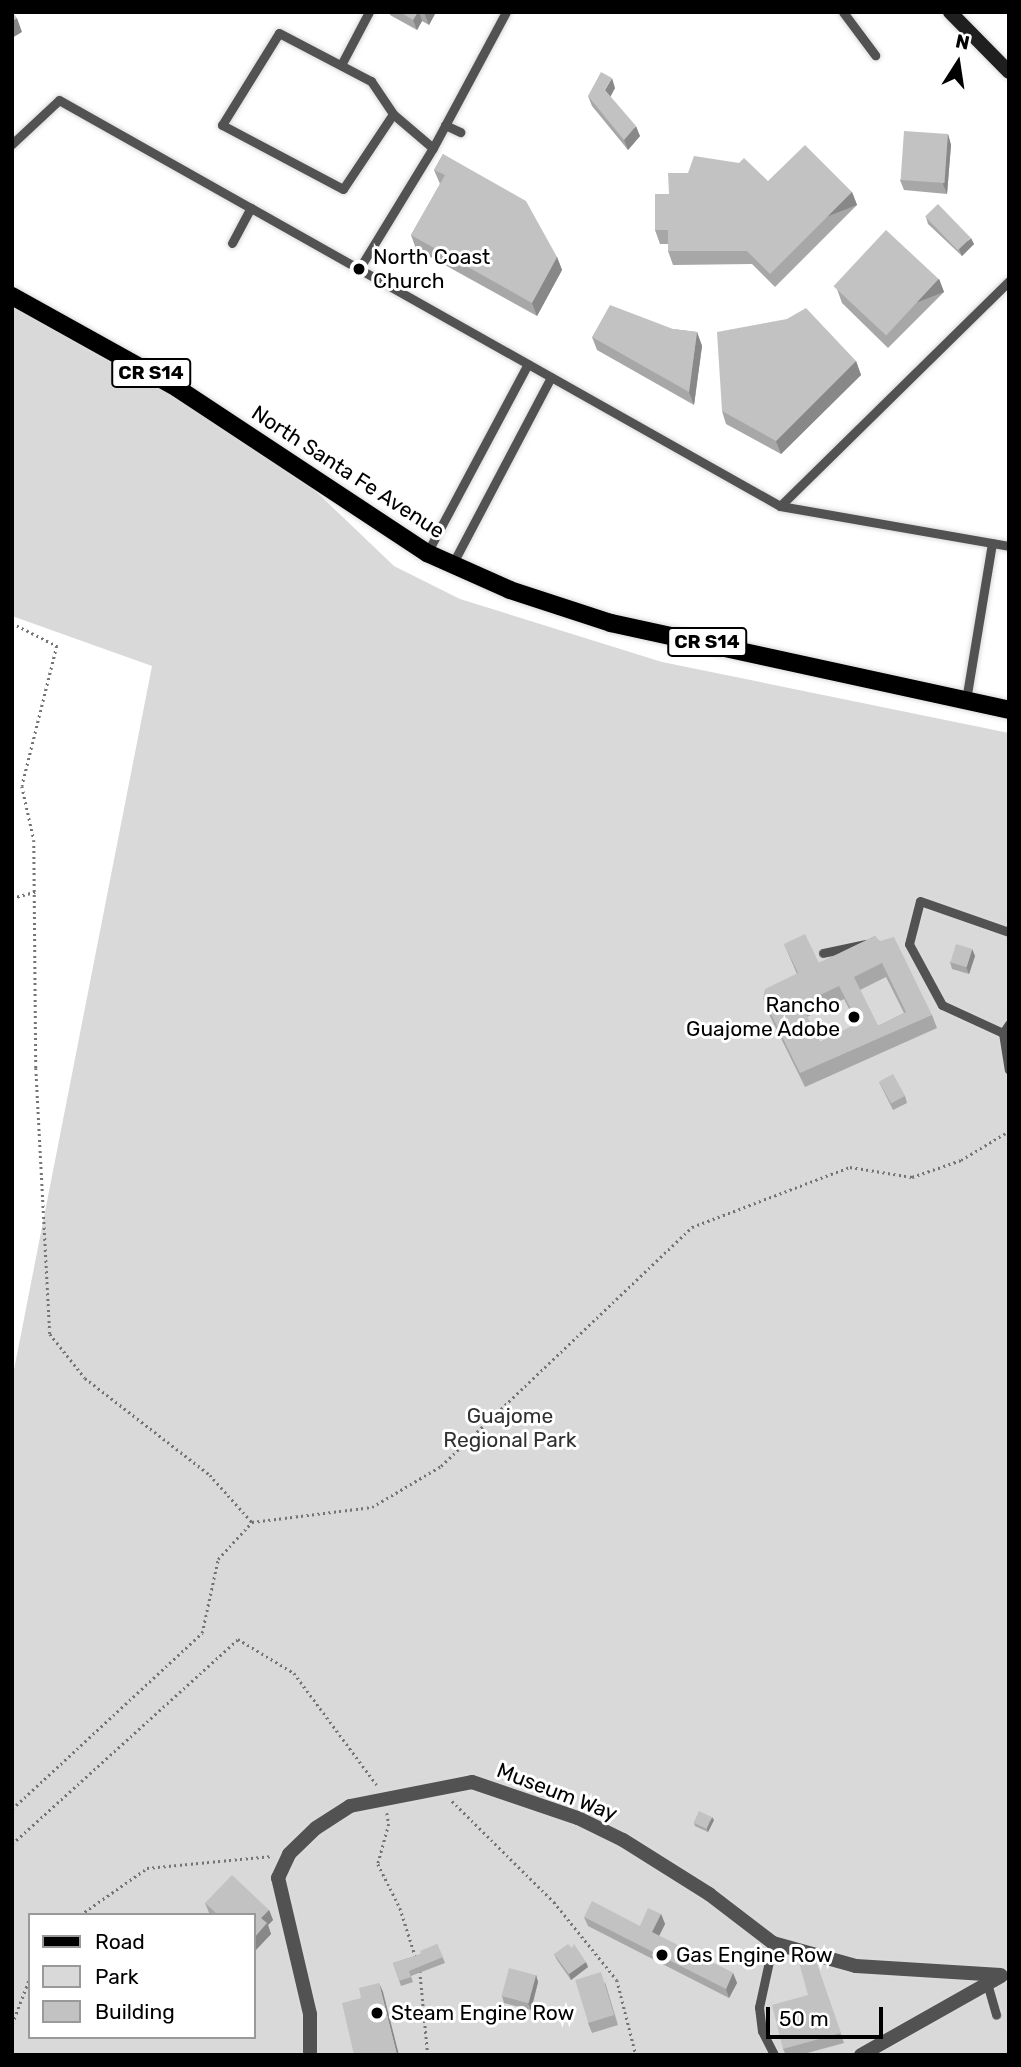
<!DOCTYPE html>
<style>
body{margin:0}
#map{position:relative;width:1021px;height:2067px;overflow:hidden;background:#fff;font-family:Rubik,sans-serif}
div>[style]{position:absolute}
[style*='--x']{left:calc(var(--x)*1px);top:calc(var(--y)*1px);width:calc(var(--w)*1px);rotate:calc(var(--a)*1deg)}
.green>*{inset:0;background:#d9d9d9}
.path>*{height:2.5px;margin-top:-1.25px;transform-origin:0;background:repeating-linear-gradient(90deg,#747474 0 2px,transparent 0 5.5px)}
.roads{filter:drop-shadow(0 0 2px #dbdbdb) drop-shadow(0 0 2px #dbdbdb)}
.lane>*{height:9px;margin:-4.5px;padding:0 4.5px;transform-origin:4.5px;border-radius:4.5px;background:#525252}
.street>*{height:14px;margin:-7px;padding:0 7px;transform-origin:7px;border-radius:7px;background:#525252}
.secondary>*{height:14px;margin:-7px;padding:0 7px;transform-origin:7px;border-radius:7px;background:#1f1f1f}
.primary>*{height:18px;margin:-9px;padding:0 9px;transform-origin:9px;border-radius:9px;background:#000}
.wall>*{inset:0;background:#a7a7a7}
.shaded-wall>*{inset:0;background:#888;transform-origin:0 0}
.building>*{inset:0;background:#c2c2c2;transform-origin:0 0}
.dots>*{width:19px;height:19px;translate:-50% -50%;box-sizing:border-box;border:4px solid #fff;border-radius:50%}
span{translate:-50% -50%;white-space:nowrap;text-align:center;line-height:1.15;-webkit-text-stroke:6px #fff;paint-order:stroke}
.shield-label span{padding:2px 5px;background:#fff;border:2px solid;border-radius:5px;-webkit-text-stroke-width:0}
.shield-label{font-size:19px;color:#000;font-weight:700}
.poi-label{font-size:21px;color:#000}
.left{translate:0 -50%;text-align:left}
.right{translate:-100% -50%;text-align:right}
.street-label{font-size:21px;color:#000}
.park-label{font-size:21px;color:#303030}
.frame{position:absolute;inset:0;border:14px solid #000;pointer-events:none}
.legend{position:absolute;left:28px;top:1913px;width:228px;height:126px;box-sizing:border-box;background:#fff;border:2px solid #999;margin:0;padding:9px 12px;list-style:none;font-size:21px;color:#000}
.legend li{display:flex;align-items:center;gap:14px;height:35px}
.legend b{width:35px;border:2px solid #999}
.north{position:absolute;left:923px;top:28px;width:70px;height:70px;-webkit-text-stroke:5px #fff;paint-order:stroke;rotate:12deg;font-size:19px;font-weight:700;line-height:28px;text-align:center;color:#000}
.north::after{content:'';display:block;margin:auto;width:24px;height:32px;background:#000;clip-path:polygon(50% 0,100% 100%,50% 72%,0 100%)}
.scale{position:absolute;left:766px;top:2007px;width:117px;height:32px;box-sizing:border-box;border:4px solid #000;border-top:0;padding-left:9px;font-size:21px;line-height:24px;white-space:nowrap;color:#000;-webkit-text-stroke:5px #fff;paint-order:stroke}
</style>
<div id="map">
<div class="green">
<i style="clip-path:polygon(evenodd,12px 295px,284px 461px,394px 566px,460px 599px,662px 662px,1009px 733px,1009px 2055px,12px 2055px,12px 1380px,152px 666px,12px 616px,12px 295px,30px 1915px,254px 1915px,254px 2037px,30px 2037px,30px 1915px)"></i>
</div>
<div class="path">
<i style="--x:12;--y:623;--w:51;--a:27.1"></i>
<i style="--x:57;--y:646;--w:144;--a:104"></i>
<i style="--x:22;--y:786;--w:55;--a:77.5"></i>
<i style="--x:34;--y:840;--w:228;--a:89.5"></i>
<i style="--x:36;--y:1068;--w:266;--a:87"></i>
<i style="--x:50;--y:1334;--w:56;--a:51.5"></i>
<i style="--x:85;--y:1378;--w:158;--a:37.8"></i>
<i style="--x:210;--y:1475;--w:63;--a:48.2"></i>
<i style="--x:12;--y:898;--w:24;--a:-15"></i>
<i style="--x:452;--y:1801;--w:144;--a:44.7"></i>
<i style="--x:554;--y:1902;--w:100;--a:51.1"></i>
<i style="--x:617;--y:1980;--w:77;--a:75.8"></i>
<i style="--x:12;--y:1809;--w:259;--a:-42.8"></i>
<i style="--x:202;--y:1633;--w:76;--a:-77.8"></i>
<i style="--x:218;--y:1559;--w:50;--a:-47.4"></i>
<i style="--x:252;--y:1522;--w:121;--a:-7.1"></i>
<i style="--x:372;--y:1507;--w:80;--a:-30.7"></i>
<i style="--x:441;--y:1466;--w:347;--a:-43.6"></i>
<i style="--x:692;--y:1227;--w:169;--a:-20.8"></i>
<i style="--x:850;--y:1167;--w:63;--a:9.2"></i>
<i style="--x:912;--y:1177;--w:52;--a:-19.1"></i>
<i style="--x:961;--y:1160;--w:56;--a:-31.1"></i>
<i style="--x:387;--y:1813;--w:11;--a:80"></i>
<i style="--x:389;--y:1824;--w:41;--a:105.4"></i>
<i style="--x:378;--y:1864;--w:49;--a:63.4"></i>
<i style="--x:400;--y:1908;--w:52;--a:72.3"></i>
<i style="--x:12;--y:1844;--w:305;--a:-42.2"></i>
<i style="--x:238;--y:1639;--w:66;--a:31.3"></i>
<i style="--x:294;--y:1673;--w:139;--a:53.5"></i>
<i style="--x:80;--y:1915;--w:82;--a:-35"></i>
<i style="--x:147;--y:1868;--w:126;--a:-5.5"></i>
<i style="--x:420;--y:1971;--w:84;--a:84.6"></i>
<i style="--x:12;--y:2024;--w:50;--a:-69"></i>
</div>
<div class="roads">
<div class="lane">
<i style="--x:843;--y:12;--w:54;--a:53.3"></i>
<i style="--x:341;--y:65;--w:60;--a:-62.2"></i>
<i style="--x:393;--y:114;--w:90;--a:123.7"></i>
<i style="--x:343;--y:189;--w:137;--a:-152.1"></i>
<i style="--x:222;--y:125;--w:108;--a:-58.2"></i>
<i style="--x:279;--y:33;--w:104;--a:27.6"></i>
<i style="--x:371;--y:81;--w:40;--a:56"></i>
<i style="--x:393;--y:114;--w:52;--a:40.4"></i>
<i style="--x:445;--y:125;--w:17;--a:25"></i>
<i style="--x:12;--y:144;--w:64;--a:-43.1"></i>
<i style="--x:59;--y:100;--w:827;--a:29.38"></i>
<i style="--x:232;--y:243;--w:40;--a:-62"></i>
<i style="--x:359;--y:269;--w:142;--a:-58.6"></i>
<i style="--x:433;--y:148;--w:154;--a:-61.8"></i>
<i style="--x:1009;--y:281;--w:321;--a:135.5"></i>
<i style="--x:780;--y:506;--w:232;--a:9.9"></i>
<i style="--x:427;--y:553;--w:214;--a:-61.9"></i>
<i style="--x:453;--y:563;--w:210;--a:-62.2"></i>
<i style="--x:966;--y:700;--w:159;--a:-80.6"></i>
<i style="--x:823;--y:953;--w:43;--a:-12.1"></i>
<i style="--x:1009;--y:1024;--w:11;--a:124"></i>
<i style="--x:1003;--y:1033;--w:37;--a:81"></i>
<i style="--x:1003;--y:1033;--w:67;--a:-155.3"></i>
<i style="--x:942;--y:1005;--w:69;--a:-118.4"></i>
<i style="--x:909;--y:944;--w:44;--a:-75.7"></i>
<i style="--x:920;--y:901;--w:94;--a:19.2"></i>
<i style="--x:773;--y:1943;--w:66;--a:102.3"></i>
<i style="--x:759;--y:2007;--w:24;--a:83"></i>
<i style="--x:762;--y:2031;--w:27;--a:63"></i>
<i style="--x:987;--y:1983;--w:33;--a:74"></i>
</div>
<div class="street">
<i style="--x:310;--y:2055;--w:41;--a:-90"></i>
<i style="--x:310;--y:2014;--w:140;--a:-103.2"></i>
<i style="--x:278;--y:1878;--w:26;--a:-65"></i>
<i style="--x:289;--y:1854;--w:37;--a:-44"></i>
<i style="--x:316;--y:1828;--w:40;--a:-32.9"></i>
<i style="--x:350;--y:1806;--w:124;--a:-11.1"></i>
<i style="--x:472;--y:1782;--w:112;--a:18.8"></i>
<i style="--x:578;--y:1818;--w:50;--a:26.1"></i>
<i style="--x:623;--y:1840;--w:102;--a:32.1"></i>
<i style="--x:709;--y:1894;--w:81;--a:37.4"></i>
<i style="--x:773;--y:1943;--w:86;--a:15.5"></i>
<i style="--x:856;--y:1966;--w:145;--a:3.6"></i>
<i style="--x:861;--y:2055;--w:161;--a:-29.4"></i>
</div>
<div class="secondary">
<i style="--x:950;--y:12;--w:84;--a:45.5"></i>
</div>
<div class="primary">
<i style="--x:12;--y:296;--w:189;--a:29.1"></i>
<i style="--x:177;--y:388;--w:300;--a:33.4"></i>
<i style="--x:427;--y:553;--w:91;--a:24"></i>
<i style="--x:510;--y:590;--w:106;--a:18.1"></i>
<i style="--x:611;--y:623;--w:407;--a:12.3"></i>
</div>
</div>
<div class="wall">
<i style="clip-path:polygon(389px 12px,436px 12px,429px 25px,422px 21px,417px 30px,390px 15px)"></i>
<i style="clip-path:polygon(615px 88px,610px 97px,640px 136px,628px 150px,592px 106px,588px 96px)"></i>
<i style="clip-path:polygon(948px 134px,951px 145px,947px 194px,904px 190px,900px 180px)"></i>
<i style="clip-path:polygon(443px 154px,557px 257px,562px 270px,537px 316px,416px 249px,411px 235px,440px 184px,434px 170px)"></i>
<i style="clip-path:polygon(768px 181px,852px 192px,857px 205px,775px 287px,752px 264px,673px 265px,668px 251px,668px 244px,660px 244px,655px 230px,669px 194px)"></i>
<i style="clip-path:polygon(926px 217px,974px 244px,962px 256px,928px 224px)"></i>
<i style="clip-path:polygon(939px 279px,944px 292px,888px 348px,842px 303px,837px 289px)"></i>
<i style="clip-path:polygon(673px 329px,697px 332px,702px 346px,694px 405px,597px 350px,592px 337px)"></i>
<i style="clip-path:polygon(856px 361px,861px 375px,781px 454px,726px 424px,722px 411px)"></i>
<i style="clip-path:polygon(evenodd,875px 936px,932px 1015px,937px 1028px,805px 1087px,768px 1012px,763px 998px,797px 974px,784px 944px,819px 963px,875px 936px,886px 977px,904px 1013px,878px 1026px,860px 990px,886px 977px,875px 936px,844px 999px,857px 1024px,820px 1042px,807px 1017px,844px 999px)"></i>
<i style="clip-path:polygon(972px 949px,975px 956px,969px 974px,952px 969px,950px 962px)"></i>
<i style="clip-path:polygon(879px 1082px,905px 1096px,907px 1103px,893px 1110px)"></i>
<i style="clip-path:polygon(714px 1820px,708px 1832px,695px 1826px,694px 1823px)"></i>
<i style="clip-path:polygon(205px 1903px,269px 1910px,273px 1920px,268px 1925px,271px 1934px,254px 1952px,254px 1915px,210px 1915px)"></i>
<i style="clip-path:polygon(661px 1914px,665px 1924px,659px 1936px,733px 1973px,737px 1983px,729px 1998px,588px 1926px,584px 1917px,640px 1926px)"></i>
<i style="clip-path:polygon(437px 1944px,445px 1963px,411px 1976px,413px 1982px,401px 1986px,393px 1963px,421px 1954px)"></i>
<i style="clip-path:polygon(572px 1948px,588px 1967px,571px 1980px,557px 1960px,554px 1954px)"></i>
<i style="clip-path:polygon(814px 1956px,844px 2043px,800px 2055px,786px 2055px,783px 2049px,808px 1995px)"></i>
<i style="clip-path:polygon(536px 1975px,538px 1982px,531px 2010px,504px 2003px,502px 1996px)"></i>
<i style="clip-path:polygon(605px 1982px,618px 2025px,592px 2033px,588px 2023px)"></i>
</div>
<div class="shaded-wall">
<i style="clip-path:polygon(418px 12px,419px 12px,422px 21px,417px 30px,413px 20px)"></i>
<i style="clip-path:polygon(426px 12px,436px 12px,429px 25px,425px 15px)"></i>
<i style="clip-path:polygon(17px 18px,22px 32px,12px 38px,12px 21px)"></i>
<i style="clip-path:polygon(612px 78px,615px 88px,608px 101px,605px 90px)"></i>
<i style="clip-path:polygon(636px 126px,640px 136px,628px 150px,624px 140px)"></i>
<i style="clip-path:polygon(948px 134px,951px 145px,947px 194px,943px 184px)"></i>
<i style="left:852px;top:192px;width:14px;height:116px;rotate:69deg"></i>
<i style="clip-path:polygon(971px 238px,974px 244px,962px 256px,959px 249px)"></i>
<i style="clip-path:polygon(557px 257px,562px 270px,537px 316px,532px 303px)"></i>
<i style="left:939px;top:279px;width:14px;height:79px;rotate:69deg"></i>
<i style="clip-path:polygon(697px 332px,702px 346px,694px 405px,689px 392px)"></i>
<i style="clip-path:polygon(856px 361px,861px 375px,781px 454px,776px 441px)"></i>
<i style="clip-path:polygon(972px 949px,975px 956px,969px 974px,966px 967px)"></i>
<i style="clip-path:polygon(712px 1817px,714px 1820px,708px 1832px,707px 1829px)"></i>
<i style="clip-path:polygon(269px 1910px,273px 1920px,268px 1925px,271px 1934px,254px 1952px,254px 1938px,261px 1918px)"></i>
<i style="clip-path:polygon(661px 1914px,665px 1924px,656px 1942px,652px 1932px)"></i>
<i style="clip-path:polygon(586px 1962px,588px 1967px,571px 1980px,569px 1974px)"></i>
<i style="clip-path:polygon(733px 1973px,737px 1983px,729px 1998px,726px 1989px)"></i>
<i style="clip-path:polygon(536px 1975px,538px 1982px,531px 2010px,528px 2003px)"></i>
<i style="clip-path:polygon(379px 1983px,383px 1992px,399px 2055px,397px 2055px)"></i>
</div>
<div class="building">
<i style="clip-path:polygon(12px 12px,17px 18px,12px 21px)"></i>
<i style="clip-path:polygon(400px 12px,418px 12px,413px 20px)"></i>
<i style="clip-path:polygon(601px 72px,612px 78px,605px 90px,636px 126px,624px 140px,588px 96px)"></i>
<i style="left:904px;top:131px;width:44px;height:49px;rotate:4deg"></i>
<i style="clip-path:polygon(805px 145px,852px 192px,770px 274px,747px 251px,668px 251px,668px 230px,655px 230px,655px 194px,669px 194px,668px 173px,688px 173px,694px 156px,739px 163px,744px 158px,768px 181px)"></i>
<i style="clip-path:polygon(443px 154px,526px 201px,557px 257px,532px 303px,411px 235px,445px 175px,434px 170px)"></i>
<i style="left:938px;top:204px;width:47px;height:18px;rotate:46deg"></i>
<i style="left:886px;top:230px;width:72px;height:77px;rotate:43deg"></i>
<i style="clip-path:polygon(610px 305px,673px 329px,697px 332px,689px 392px,592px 337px)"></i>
<i style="clip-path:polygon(806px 308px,856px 361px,776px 441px,722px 411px,717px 332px,787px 319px)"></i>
<i style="clip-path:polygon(evenodd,805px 934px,819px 963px,875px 936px,880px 941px,894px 937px,932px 1015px,800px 1073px,763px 998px,765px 989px,798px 973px,784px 944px,805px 934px,882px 963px,906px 1012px,878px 1026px,854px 977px,882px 963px,805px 934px,839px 986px,858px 1023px,820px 1042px,801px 1004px,839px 986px)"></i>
<i style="left:956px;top:944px;width:17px;height:19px;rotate:17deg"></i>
<i style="left:893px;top:1074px;width:25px;height:16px;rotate:61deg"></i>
<i style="left:699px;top:1811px;width:14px;height:13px;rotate:25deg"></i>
<i style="clip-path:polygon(232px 1875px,269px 1910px,261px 1918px,267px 1923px,254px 1938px,254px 1915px,218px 1915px,205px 1903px)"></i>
<i style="clip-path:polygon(592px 1901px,640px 1926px,648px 1908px,661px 1914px,652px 1932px,733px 1973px,726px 1989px,584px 1917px)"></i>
<i style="clip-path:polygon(437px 1944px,443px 1957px,409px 1971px,411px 1977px,399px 1981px,393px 1963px,421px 1954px,420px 1951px)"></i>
<i style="clip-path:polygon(568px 1944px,572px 1948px,574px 1944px,586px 1962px,569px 1974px,554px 1954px)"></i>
<i style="clip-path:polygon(814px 1956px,841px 2033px,783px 2049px,772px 2005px,808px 1995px,798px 1959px)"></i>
<i style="left:509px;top:1968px;width:28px;height:29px;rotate:15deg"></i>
<i style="left:601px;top:1972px;width:45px;height:27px;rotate:73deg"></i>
<i style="clip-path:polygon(379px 1983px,397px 2055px,354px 2055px,342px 2003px,361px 1998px,359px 1988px)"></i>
</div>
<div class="dots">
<i style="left:359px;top:269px;background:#000"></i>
<i style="left:854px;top:1017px;background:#000"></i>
<i style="left:662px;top:1955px;background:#000"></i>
<i style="left:377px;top:2013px;background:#000"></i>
</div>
<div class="shield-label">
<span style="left:151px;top:373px">CR S14</span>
<span style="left:707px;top:642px">CR S14</span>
</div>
<div class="poi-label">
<span class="left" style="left:373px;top:269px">North Coast<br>Church</span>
<span class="right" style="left:840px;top:1017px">Rancho<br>Guajome Adobe</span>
<span class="left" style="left:676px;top:1955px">Gas Engine Row</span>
<span class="left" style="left:391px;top:2013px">Steam Engine Row</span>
</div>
<div class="street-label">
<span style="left:348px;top:472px;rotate:33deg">North Santa Fe Avenue</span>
<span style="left:557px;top:1792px;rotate:21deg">Museum Way</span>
</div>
<div class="park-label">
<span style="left:510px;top:1428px">Guajome<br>Regional Park</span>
</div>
<div class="frame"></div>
<ul class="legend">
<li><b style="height:9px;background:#000"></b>Road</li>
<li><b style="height:19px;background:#d9d9d9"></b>Park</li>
<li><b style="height:19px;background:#c2c2c2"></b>Building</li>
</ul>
<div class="north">N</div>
<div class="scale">50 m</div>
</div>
